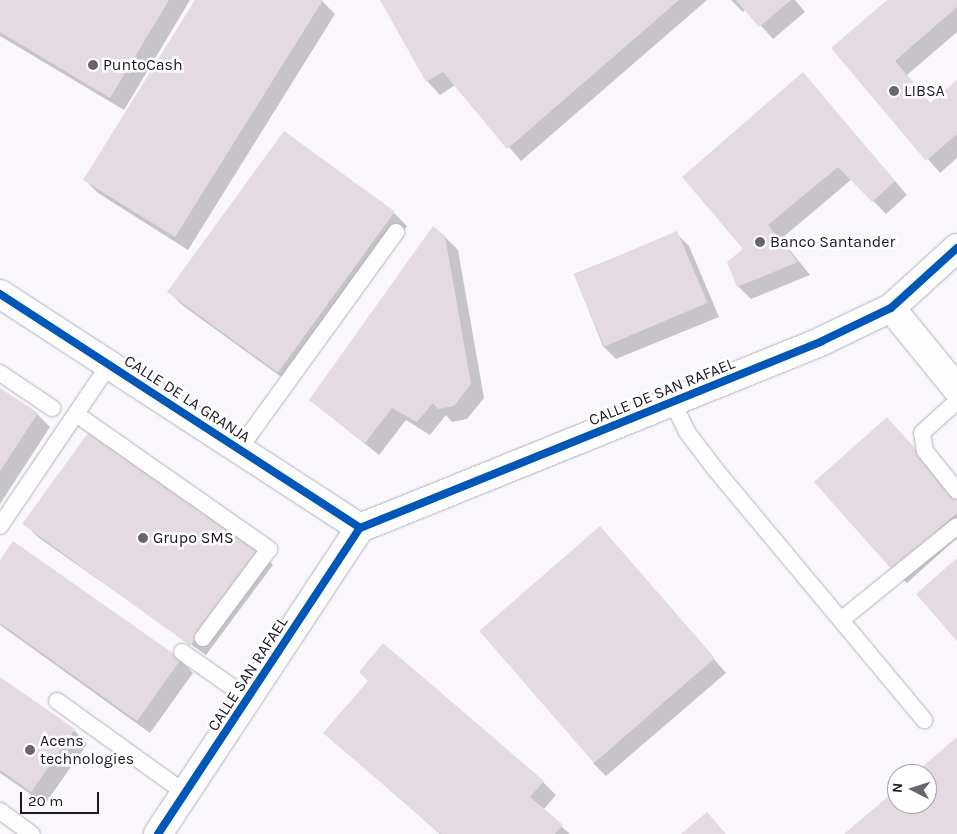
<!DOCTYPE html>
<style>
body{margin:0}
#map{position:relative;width:957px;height:834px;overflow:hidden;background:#f9f6fc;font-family:Karla,sans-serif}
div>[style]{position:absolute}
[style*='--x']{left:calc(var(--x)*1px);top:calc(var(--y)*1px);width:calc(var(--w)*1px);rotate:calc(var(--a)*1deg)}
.shadow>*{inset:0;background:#0003}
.building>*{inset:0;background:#e3dbe1;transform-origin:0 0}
.roads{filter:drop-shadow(0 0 1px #b5b1b9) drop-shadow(0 0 1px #b5b1b9)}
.lane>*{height:16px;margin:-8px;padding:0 8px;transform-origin:8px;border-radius:8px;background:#fefeff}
.street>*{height:28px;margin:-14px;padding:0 14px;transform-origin:14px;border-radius:14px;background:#fefeff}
.cycleway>*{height:8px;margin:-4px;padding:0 4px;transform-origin:4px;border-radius:4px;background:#0057b8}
.dots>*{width:14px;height:14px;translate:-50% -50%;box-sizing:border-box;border:2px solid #fff;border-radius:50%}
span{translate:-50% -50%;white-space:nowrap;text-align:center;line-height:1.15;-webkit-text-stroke:5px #fff;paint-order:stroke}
.poi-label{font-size:16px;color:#1c1722}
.left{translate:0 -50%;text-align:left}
.street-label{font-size:16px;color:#1c1722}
.north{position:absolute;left:887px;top:764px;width:50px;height:50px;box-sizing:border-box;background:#fff;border:1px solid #a4a2a7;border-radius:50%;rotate:275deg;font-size:14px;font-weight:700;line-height:20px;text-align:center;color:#1c1722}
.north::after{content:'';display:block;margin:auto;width:18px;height:22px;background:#69656e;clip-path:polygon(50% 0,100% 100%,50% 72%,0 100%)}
.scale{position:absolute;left:20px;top:792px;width:79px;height:22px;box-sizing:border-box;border:2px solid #1c1722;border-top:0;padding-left:6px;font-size:15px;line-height:18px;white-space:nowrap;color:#1c1722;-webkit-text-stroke:4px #fff;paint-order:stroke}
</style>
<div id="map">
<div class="shadow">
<i style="clip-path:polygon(0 0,190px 0,124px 110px,0 36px)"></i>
<i style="clip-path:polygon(197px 0,321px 0,335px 14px,188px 250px,98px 193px,85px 180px)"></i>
<i style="clip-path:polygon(382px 0,707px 0,521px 161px,455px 85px,440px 95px,427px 81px)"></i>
<i style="clip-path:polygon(731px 0,795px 0,805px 12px,773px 39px,746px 9px,743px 12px)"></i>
<i style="clip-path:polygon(889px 0,957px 0,957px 32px,907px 75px,931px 104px,957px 81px,957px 158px,940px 173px,833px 48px)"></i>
<i style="clip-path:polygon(803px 74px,907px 195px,886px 214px,852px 179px,781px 239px,810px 275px,751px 299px,738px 286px,745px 249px)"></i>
<i style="clip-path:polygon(284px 133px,394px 213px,407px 226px,291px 384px,182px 305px,169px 292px)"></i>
<i style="clip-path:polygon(676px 233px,689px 246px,719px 317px,616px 359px,603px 346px,574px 274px)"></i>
<i style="clip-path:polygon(445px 237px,458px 250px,484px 398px,467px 419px,452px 422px,446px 415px,430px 435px,406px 420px,379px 455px,310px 400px)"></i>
<i style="clip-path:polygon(0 390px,37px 414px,50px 427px,0 504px)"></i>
<i style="clip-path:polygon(957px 496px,957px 538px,907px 583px,894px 570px)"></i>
<i style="clip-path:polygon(26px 525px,260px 552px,273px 565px,206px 655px,39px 538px)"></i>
<i style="clip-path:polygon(600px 527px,726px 673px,606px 776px,593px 763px)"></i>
<i style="clip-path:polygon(0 563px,180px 660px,193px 673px,150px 733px,0 625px)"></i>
<i style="clip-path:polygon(0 679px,74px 730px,87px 744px,45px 804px,0 773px)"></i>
<i style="clip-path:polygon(325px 733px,543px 782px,556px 795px,543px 810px,570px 834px,440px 834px)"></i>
</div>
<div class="building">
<i style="clip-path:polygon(0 0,169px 0,110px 98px,0 32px)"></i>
<i style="clip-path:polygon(195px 0,323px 0,175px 237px,83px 180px)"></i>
<i style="clip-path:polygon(380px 0,679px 0,507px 149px,443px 72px,426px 82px)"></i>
<i style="clip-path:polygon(736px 0,791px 0,759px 27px)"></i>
<i style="clip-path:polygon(887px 0,957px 0,957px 7px,895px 61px,930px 103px,957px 80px,957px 134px,926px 161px,831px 48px)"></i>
<i style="clip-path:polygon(803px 72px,895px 181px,872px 202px,838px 167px,768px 225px,798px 262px,737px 287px,727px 262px,743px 249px,682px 177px)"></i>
<i style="left:284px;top:131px;width:137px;height:199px;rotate:36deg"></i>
<i style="clip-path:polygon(433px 226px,445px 236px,471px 384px,454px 406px,438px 409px,433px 403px,417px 422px,392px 408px,365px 443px,309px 400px)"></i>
<i style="left:677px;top:231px;width:78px;height:112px;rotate:67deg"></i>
<i style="clip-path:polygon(0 388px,38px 413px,0 471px)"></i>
<i style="clip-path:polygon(887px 417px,957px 495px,957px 513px,893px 571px,814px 482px)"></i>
<i style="left:91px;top:429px;width:208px;height:117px;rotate:36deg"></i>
<i style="left:600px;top:526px;width:175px;height:160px;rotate:49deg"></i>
<i style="clip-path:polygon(13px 541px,181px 659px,137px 721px,0 623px,0 560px)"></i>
<i style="clip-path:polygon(957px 558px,957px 641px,916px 594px)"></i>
<i style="clip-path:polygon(383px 643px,544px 781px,530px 797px,563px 825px,555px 834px,441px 834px,323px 733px,368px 681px,359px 672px)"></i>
<i style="clip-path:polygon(0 677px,75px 729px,31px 792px,0 770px)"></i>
<i style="clip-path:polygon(957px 737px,957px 834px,844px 834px,897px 789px,897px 804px,927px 804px,927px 774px,914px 774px)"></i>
<i style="clip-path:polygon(707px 812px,726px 834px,681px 834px)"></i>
</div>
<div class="roads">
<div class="lane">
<i style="--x:0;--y:373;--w:63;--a:33.9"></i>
<i style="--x:957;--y:401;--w:47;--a:137.6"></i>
<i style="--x:922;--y:433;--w:18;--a:81"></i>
<i style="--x:925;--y:451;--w:51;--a:51.3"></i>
<i style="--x:673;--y:403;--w:32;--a:64"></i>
<i style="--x:687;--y:432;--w:46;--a:52.9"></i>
<i style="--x:715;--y:469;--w:327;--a:50.2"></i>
<i style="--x:76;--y:414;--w:236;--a:35"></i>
<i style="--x:269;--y:549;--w:111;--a:126.6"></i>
<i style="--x:239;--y:449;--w:268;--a:-54.1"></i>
<i style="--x:0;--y:526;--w:194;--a:-55.9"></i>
<i style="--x:841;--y:620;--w:149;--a:-39"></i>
<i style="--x:182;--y:652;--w:80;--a:34.9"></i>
<i style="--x:57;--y:701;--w:158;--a:35.7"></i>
<i style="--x:0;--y:811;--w:39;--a:36"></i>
</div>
<div class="street">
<i style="--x:0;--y:294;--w:429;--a:33"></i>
<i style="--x:891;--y:308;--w:104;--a:50.8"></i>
<i style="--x:360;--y:528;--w:498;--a:-22"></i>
<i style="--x:822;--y:341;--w:76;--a:-25.6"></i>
<i style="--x:891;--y:308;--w:89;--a:-42.3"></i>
<i style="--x:158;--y:834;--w:367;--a:-56.6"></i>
</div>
</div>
<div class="cycleway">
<i style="--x:0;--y:294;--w:429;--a:33"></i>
<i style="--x:360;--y:528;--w:498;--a:-22"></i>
<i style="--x:822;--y:341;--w:76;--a:-25.6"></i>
<i style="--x:891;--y:308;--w:89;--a:-42.3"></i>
<i style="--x:158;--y:834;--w:367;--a:-56.6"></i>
</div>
<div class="dots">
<i style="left:93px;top:65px;background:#69656e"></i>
<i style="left:894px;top:91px;background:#69656e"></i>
<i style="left:760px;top:242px;background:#69656e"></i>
<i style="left:143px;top:538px;background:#69656e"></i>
<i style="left:30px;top:750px;background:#69656e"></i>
</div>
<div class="poi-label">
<span class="left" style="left:103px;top:65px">PuntoCash</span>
<span class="left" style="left:904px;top:91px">LIBSA</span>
<span class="left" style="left:770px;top:242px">Banco Santander</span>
<span class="left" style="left:153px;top:538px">Grupo SMS</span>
<span class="left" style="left:40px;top:750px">Acens<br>technologies</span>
</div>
<div class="street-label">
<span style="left:662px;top:392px;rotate:-22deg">CALLE DE SAN RAFAEL</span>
<span style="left:187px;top:399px;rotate:33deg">CALLE DE LA GRANJA</span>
<span style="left:248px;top:674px;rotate:-57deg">CALLE SAN RAFAEL</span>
</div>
<div class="north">N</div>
<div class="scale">20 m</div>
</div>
